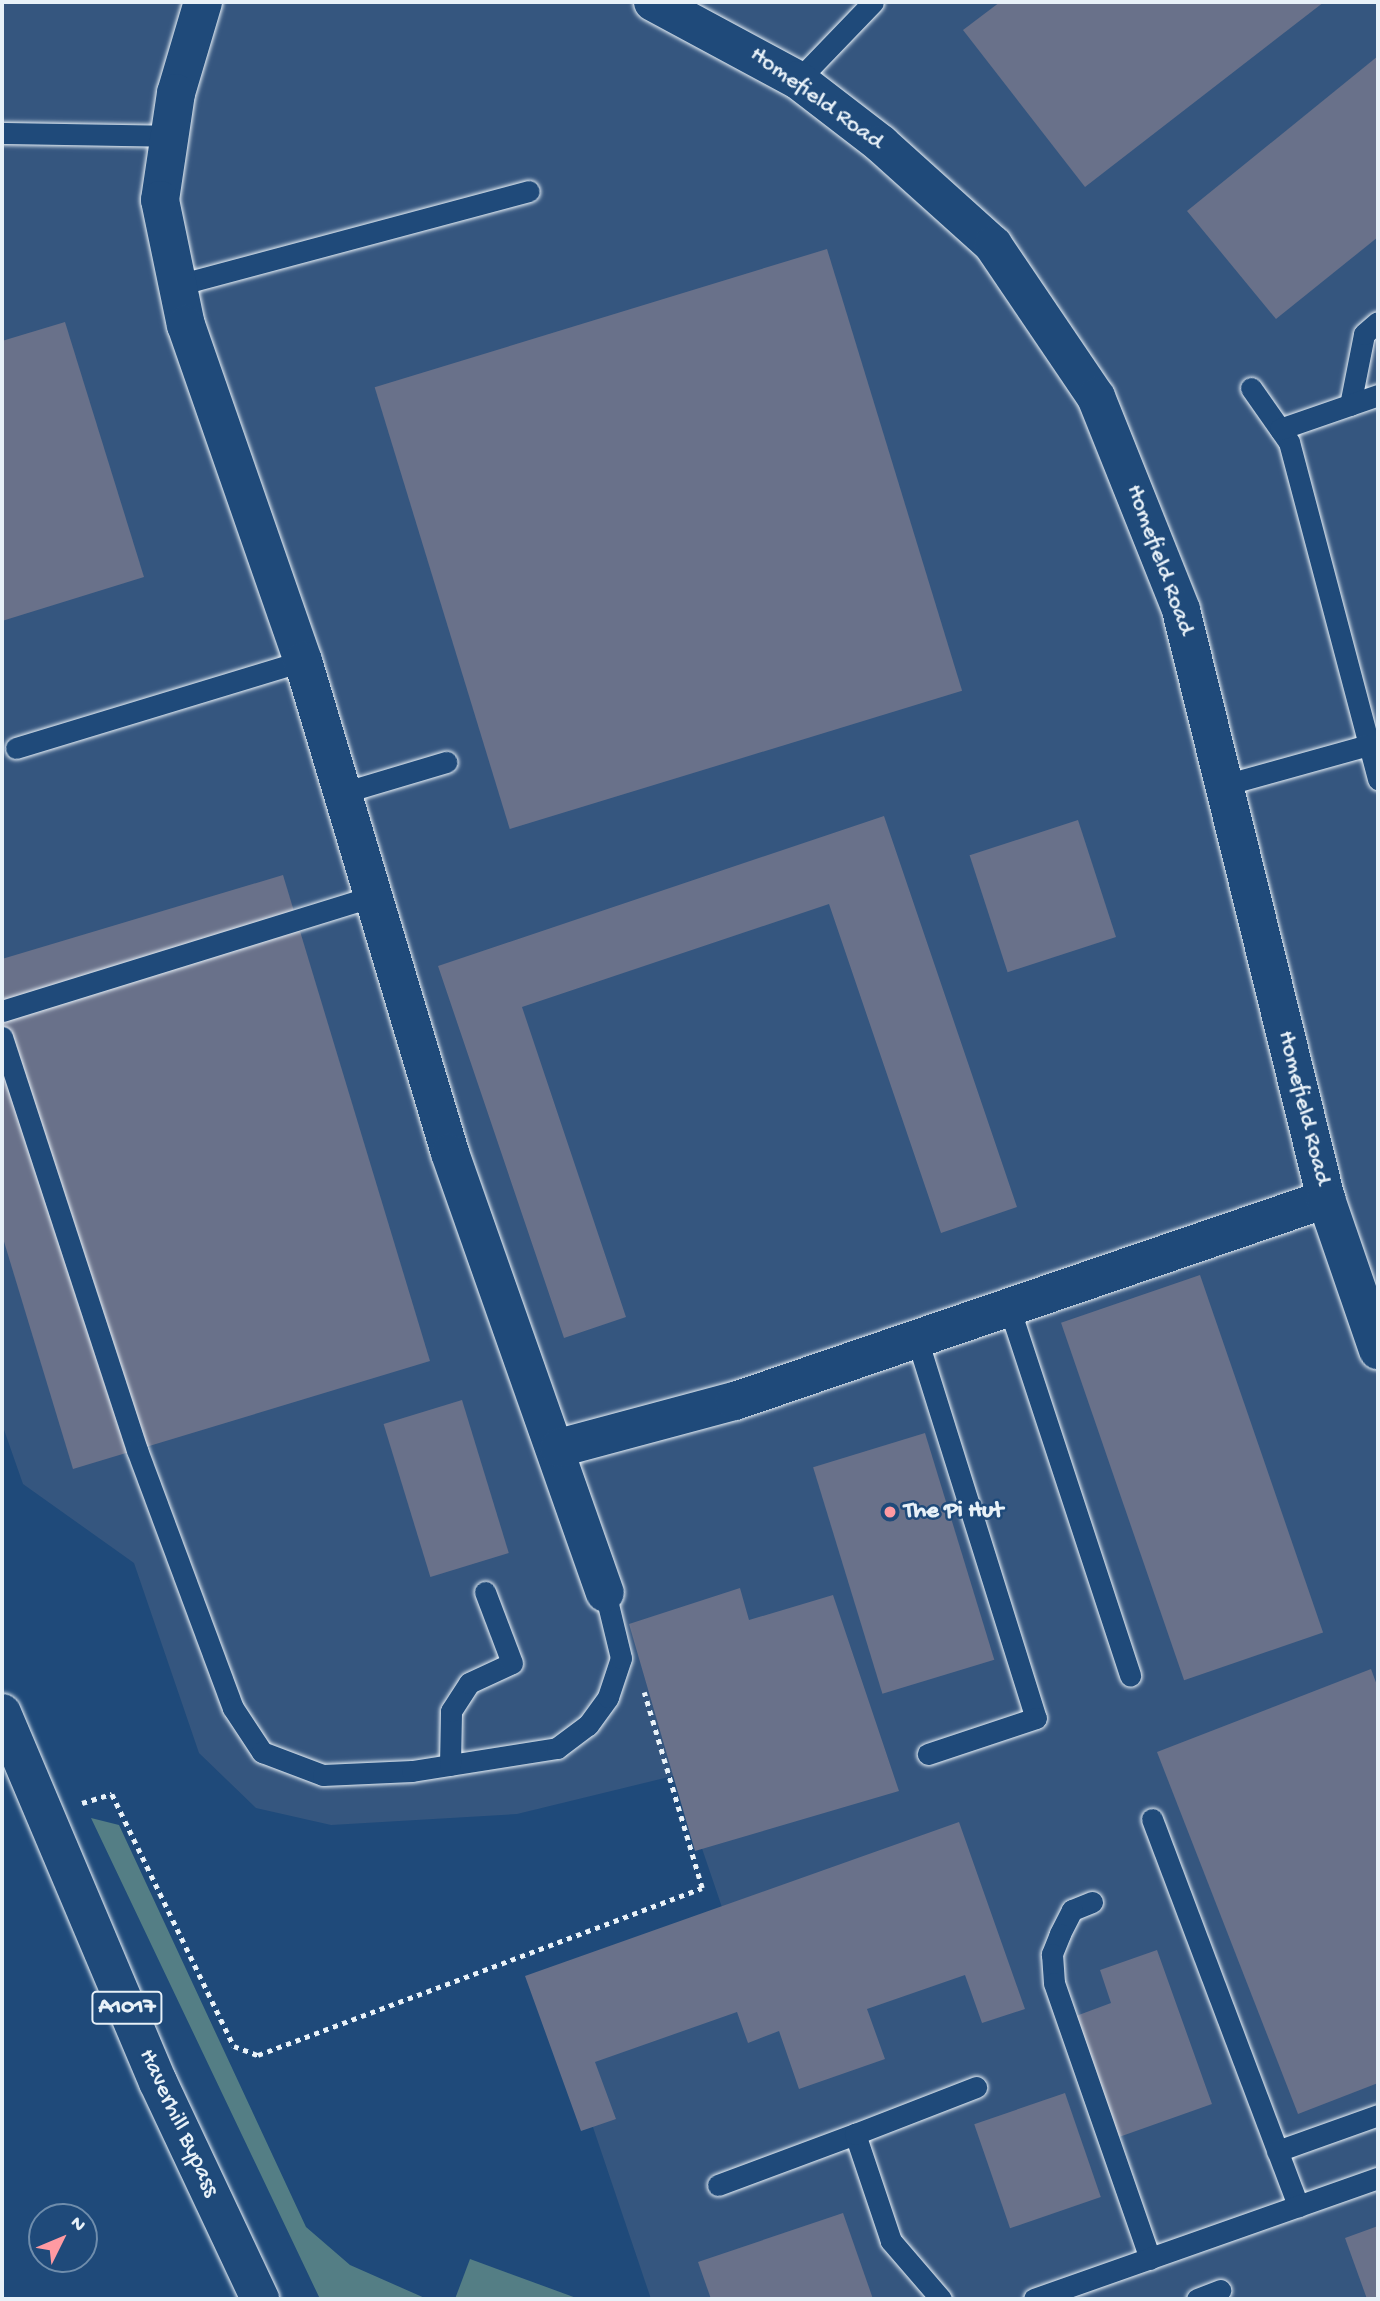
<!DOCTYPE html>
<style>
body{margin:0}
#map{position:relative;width:1380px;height:2301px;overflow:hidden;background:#1f4a7a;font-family:"Gochi Hand",sans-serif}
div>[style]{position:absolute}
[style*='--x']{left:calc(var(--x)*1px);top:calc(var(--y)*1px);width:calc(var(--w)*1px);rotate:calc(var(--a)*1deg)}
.built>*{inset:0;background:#35567f}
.green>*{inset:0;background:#547e85}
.building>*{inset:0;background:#69718a;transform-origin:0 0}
.path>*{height:4.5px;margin-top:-2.25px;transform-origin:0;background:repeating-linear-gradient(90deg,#e8f1f8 0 5px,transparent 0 10px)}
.roads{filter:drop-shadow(0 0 2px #e8f1f8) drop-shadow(0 0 2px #e8f1f8)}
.service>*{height:21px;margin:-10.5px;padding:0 10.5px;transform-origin:10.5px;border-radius:10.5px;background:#1f4a7a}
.minor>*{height:38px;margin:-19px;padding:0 19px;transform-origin:19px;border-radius:19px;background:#1f4a7a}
.tertiary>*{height:38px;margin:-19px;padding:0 19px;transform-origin:19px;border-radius:19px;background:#1f4a7a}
.primary>*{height:38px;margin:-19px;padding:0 19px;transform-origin:19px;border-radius:19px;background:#1f4a7a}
.dots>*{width:19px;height:19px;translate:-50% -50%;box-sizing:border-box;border:4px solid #1f4a7a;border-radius:50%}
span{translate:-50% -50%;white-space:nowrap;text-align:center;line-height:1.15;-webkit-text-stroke:5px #1f4a7a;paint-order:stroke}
.shield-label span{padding:2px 5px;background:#1f4a7a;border:2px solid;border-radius:5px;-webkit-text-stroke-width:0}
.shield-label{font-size:23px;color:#e8f1f8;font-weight:700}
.street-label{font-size:24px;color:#e8f1f8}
.poi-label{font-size:24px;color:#e8f1f8;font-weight:700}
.left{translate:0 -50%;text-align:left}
.frame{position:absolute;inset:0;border:4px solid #e8f1f8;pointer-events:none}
.north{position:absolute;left:28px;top:2203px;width:70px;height:70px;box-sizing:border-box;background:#1f4a7a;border:2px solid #6f8dac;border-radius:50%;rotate:47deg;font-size:19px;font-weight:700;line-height:28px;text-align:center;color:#e8f1f8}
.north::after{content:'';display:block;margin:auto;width:24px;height:32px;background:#ff9aa2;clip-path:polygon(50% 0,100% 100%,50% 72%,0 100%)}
</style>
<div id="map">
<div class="built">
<i style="clip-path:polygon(2px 2px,1378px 2px,1378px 2299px,651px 2299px,545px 1985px,726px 1919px,677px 1775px,517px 1814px,331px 1825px,256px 1808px,199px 1753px,134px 1563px,23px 1484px,2px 1424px)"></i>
</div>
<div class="green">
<i style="clip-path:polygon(91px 1818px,119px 1825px,306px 2227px,350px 2265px,427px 2299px,320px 2299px)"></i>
<i style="clip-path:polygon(470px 2259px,579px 2299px,455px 2299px)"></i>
</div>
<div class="building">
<i style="clip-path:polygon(1000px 2px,1324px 2px,1085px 187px,963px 30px)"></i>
<i style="clip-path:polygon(1378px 56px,1378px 237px,1276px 319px,1187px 211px)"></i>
<i style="left:827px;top:249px;width:462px;height:473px;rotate:73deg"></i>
<i style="clip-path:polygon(65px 322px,144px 577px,2px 621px,2px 341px)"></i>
<i style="clip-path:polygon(884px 816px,1017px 1207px,941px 1233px,829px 904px,522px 1007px,626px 1317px,564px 1338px,438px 966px)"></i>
<i style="left:1078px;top:820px;width:123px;height:114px;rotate:72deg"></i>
<i style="clip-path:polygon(283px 875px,430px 1361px,73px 1469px,2px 1235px,2px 959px)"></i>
<i style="left:1200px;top:1275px;width:378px;height:147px;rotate:71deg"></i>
<i style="left:462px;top:1400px;width:160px;height:82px;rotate:73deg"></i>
<i style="left:925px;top:1433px;width:237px;height:117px;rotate:73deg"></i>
<i style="clip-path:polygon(740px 1588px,749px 1620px,833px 1595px,899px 1791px,695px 1851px,629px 1624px)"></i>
<i style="clip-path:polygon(1371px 1669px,1378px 1688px,1378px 2083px,1298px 2114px,1157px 1752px)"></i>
<i style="clip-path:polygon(959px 1822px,1025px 2009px,982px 2023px,965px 1975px,867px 2009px,885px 2059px,799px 2089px,779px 2031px,748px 2043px,737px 2012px,595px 2062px,616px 2119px,581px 2131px,525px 1976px)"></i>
<i style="clip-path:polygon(1157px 1950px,1212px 2104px,1119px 2137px,1076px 2016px,1111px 2003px,1100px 1970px)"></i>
<i style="left:1065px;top:2093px;width:110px;height:96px;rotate:71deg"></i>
<i style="clip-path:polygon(843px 2213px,873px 2299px,711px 2299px,698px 2262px)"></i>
<i style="clip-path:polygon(1378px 2226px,1378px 2299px,1367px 2299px,1345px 2238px)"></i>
</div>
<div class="path">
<i style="--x:82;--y:1803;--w:31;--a:-17"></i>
<i style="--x:112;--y:1794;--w:280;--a:64.2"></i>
<i style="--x:234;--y:2046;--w:26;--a:21"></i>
<i style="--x:258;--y:2055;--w:474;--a:-20.6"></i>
<i style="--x:702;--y:1888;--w:204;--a:-106.5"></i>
</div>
<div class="roads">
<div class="service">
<i style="--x:798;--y:80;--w:108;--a:-46.1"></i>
<i style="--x:2;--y:133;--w:167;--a:1"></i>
<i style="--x:178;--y:285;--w:363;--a:-15"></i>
<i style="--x:1251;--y:388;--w:66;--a:54.9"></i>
<i style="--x:1289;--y:442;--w:349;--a:75.2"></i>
<i style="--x:1350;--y:405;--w:72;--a:-78.8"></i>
<i style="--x:1364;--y:334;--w:18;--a:-41"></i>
<i style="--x:1280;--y:429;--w:104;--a:-19.1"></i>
<i style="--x:16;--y:748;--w:300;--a:-16.9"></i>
<i style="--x:1224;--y:785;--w:149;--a:-15.5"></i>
<i style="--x:342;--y:793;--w:109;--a:-16.6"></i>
<i style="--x:2;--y:1011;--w:388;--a:-17.2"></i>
<i style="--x:2;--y:1037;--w:435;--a:71.9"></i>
<i style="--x:137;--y:1450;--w:275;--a:69.6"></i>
<i style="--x:233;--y:1708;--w:53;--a:56.6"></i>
<i style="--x:262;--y:1752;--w:65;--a:20.7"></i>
<i style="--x:323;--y:1775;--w:89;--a:-2.6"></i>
<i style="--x:412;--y:1771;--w:147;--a:-9"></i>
<i style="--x:557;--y:1748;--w:39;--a:-37"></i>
<i style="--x:588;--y:1725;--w:34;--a:-54"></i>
<i style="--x:608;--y:1697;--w:41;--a:-71.6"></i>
<i style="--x:621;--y:1658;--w:68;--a:-103.6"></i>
<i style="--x:1009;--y:1307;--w:388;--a:71.8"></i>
<i style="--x:917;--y:1339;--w:397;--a:72.6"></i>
<i style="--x:1036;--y:1718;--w:114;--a:161.6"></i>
<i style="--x:450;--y:1765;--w:54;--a:-88.9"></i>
<i style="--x:451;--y:1711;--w:33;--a:-57"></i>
<i style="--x:469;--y:1683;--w:47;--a:-24.9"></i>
<i style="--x:512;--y:1663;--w:76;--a:-110.8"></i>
<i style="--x:1152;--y:1819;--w:414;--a:69.3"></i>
<i style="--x:1092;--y:1902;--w:22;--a:158"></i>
<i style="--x:1072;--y:1910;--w:27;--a:117"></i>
<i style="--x:1060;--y:1934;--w:22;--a:112"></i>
<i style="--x:1052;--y:1954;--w:29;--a:86"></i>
<i style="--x:1054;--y:1983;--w:292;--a:70.8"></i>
<i style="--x:1277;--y:2151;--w:107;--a:-19.6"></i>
<i style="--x:718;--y:2185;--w:146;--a:-20.4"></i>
<i style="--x:941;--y:2299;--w:77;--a:-130.8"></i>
<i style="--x:891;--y:2241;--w:113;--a:-108.6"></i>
<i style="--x:855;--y:2134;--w:130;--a:-21.2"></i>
<i style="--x:1034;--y:2299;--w:365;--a:-19.4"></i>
<i style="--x:1197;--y:2299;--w:25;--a:-21"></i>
</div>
<div class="minor">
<i style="--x:203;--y:2;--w:95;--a:106.5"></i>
<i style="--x:176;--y:93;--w:108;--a:98.5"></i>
<i style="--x:160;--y:200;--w:128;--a:78.3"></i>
<i style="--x:186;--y:325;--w:356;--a:70.8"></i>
<i style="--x:303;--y:661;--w:513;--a:73.36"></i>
<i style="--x:450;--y:1153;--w:466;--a:70.6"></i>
<i style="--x:559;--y:1448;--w:182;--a:-15"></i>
<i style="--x:735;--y:1401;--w:625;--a:-18.87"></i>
</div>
<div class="tertiary">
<i style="--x:653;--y:2;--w:165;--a:28.3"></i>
<i style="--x:798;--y:80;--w:105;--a:37.6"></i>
<i style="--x:881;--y:144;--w:151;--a:42"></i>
<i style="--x:993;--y:245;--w:184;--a:55.9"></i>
<i style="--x:1096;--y:397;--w:229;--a:68.2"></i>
<i style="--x:1181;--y:610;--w:607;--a:76.17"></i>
<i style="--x:1326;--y:1199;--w:160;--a:71"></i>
</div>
<div class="primary">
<i style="--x:2;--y:1713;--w:401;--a:67.1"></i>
<i style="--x:158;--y:2082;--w:240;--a:64.8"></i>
</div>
</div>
<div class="dots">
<i style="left:890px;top:1512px;background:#ff9aa2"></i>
</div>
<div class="shield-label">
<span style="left:127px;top:2008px">A1017</span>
</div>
<div class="street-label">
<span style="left:816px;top:99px;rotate:36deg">Homefield Road</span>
<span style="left:1159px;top:560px;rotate:70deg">Homefield Road</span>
<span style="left:1303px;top:1108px;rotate:76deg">Homefield Road</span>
<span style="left:178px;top:2123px;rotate:65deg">Haverhill Bypass</span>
</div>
<div class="poi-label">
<span class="left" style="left:904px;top:1512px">The Pi Hut</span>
</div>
<div class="frame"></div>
<div class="north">N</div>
</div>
